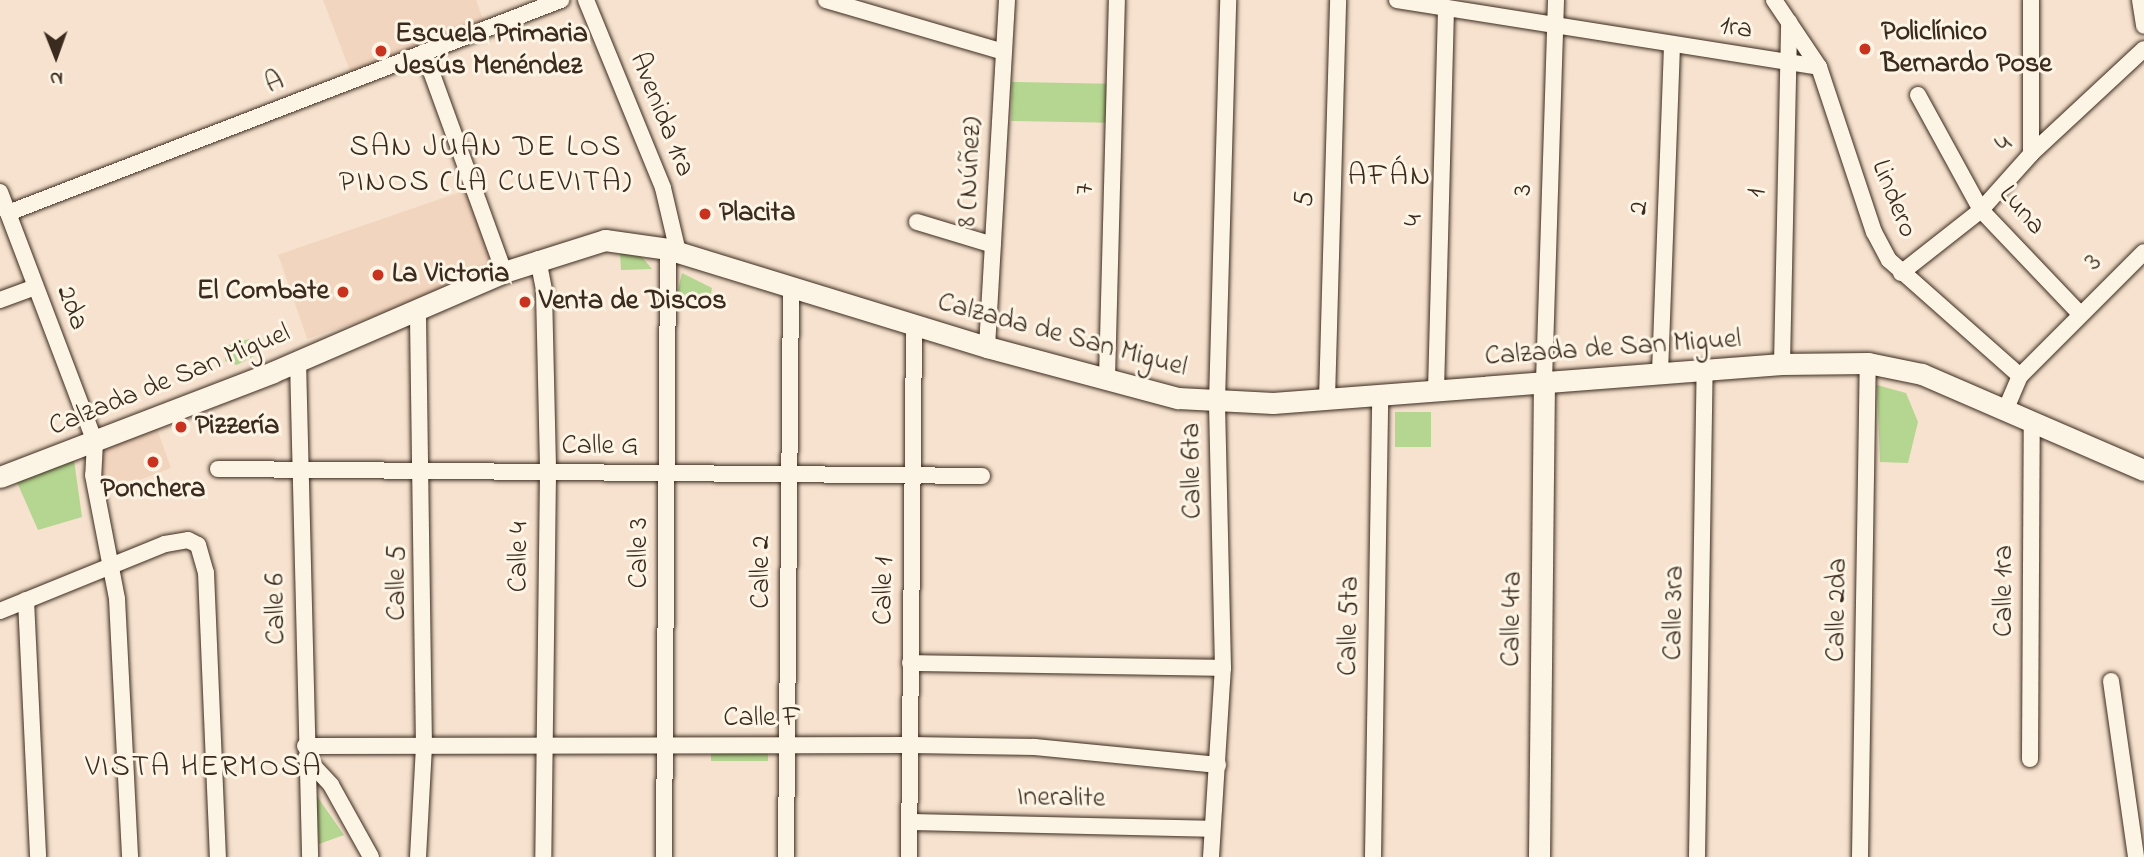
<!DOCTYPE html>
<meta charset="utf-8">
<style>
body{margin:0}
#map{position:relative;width:2144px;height:857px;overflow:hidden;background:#f6e2ce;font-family:"Indie Flower",sans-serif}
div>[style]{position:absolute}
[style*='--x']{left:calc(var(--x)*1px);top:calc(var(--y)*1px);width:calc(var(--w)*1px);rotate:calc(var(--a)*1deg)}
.built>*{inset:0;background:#f2d5be;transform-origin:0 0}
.green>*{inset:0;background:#b4d690;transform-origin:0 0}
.roads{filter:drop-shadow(0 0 2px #3b2a1e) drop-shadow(0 0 2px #3b2a1e)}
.minor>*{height:16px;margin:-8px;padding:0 8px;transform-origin:8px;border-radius:8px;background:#fcf5e5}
.major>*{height:21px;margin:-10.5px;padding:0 10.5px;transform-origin:10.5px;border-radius:10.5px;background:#fcf5e5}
.dots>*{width:19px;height:19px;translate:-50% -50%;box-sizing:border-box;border:4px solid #fcf5e5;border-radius:50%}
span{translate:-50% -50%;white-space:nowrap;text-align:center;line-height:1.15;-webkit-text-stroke:6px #fcf5e5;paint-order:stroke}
.street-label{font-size:28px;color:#3b2a1e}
.poi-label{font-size:28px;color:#3b2a1e;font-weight:700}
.left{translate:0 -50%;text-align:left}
.right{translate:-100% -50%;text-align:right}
.neighbourhood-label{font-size:30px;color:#3b2a1e;letter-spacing:2px}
.north{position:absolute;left:21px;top:21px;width:70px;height:70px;-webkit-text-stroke:5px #fcf5e5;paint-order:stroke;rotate:179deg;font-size:19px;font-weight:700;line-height:28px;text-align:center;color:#3b2a1e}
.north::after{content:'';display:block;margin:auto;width:24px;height:32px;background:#3b2a1e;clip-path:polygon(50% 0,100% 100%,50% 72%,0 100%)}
</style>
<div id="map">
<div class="built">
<i style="clip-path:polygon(323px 0,476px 0,485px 25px,352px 76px)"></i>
<i style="left:472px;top:188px;width:89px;height:205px;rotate:71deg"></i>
<i style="clip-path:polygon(157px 429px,171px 468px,105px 493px,99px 468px,103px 448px)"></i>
</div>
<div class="green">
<i style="left:1012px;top:82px;width:97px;height:39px;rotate:1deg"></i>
<i style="clip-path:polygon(620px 253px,642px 257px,652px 269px,621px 270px)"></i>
<i style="clip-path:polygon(682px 273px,712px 288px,710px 300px,676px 298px)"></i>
<i style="clip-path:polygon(249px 339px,256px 348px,254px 356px,237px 365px,225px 361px,226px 346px)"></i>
<i style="clip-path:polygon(1877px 385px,1906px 393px,1918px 422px,1908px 463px,1880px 462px)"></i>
<i style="left:1395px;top:412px;width:36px;height:35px"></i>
<i style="clip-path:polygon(74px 460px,82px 517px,38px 530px,16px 480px)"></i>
<i style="left:768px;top:752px;width:9px;height:57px;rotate:90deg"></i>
<i style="clip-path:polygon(316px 795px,344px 835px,319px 844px)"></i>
</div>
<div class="roads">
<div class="minor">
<i style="--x:586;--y:0;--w:203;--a:67.7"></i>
<i style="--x:663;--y:188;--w:66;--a:76.8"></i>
<i style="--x:826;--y:0;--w:185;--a:16.3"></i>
<i style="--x:1397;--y:0;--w:427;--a:9"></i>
<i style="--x:1774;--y:0;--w:81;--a:56.1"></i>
<i style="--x:1819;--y:67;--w:174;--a:71.6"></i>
<i style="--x:1874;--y:232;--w:32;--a:62"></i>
<i style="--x:1889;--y:260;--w:175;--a:41.5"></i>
<i style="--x:2140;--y:0;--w:26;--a:81"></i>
<i style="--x:424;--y:52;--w:234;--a:70"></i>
<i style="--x:1918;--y:95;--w:131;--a:61.3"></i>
<i style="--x:1981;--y:210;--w:144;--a:46.4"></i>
<i style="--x:2031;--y:154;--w:154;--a:-90"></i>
<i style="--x:0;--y:192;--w:267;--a:69.2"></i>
<i style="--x:95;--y:442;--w:33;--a:93"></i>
<i style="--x:93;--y:475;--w:126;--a:79"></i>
<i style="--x:117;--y:599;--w:258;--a:87.1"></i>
<i style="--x:8;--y:213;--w:593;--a:-21.07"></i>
<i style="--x:917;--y:222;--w:79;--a:16.8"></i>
<i style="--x:538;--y:259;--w:33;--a:79"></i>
<i style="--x:544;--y:291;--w:182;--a:88.7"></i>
<i style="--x:548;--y:473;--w:384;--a:90.7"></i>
<i style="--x:1901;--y:273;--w:102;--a:-38.2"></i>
<i style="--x:1981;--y:210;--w:75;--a:-48.2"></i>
<i style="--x:2031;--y:154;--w:154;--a:-42.9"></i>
<i style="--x:0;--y:300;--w:37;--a:-20"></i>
<i style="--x:987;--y:347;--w:348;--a:-86.7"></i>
<i style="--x:298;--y:361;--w:496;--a:88.6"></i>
<i style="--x:1782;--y:364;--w:342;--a:-88.8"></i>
<i style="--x:1660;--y:373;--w:327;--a:-87.9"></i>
<i style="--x:1107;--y:378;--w:378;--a:-88.5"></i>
<i style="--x:1544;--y:382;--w:382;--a:-88.2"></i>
<i style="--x:1436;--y:391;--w:383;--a:-88.5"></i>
<i style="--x:1327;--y:399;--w:399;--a:-88.4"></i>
<i style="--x:2005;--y:411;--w:38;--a:-67"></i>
<i style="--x:2020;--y:376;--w:175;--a:-45"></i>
<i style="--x:218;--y:469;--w:764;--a:0.52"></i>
<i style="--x:26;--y:600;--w:257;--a:87.3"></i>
<i style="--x:0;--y:611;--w:178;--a:-22.1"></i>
<i style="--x:165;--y:544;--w:23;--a:-10"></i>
<i style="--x:188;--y:540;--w:11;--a:27"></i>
<i style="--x:198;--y:545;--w:29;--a:74"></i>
<i style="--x:206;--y:573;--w:284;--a:87.6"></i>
<i style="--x:910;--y:663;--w:313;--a:0.9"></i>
<i style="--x:2111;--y:681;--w:178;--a:81.9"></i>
<i style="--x:305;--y:746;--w:605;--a:-0.09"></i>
<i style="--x:910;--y:745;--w:125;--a:0.9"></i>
<i style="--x:1035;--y:747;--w:184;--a:5.6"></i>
<i style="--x:306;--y:758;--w:37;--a:47"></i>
<i style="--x:331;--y:785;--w:82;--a:60.9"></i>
<i style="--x:2030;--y:759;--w:336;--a:-89.7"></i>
<i style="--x:909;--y:822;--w:303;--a:1.3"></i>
<i style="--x:418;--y:857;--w:110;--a:-86.9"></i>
<i style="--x:424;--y:747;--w:438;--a:-90.8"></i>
<i style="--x:664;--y:857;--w:608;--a:-89.62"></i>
<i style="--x:786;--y:857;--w:570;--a:-89.5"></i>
<i style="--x:909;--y:857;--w:532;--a:-89.46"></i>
<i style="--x:1211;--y:857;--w:189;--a:-86.4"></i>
<i style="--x:1223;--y:668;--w:266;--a:-91.3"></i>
<i style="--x:1217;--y:402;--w:402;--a:-88.4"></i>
<i style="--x:1373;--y:857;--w:462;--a:-89.1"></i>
<i style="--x:1697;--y:857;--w:487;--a:-89.1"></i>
<i style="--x:1860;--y:857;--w:494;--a:-89.1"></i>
</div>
<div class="major">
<i style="--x:0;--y:477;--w:292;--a:-21"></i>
<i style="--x:273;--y:372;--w:252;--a:-23.4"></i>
<i style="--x:504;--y:272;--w:106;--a:-17.6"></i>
<i style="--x:605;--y:240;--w:64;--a:8.1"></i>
<i style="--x:668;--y:249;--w:334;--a:17.1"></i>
<i style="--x:987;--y:347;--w:198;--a:15"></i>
<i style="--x:1178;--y:398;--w:95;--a:3"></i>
<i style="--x:1273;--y:403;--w:510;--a:-4.38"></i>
<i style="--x:1782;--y:364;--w:86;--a:-0.7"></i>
<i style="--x:1868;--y:363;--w:55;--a:11.5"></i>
<i style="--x:1922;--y:374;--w:242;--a:23.4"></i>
<i style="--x:1539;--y:857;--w:475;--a:-89.4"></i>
</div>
</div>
<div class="dots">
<i style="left:1865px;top:49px;background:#c8321e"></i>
<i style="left:381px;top:51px;background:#c8321e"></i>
<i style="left:705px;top:214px;background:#c8321e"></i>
<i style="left:378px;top:275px;background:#c8321e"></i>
<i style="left:343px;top:292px;background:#c8321e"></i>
<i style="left:525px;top:302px;background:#c8321e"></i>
<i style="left:181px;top:427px;background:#c8321e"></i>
<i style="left:153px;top:462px;background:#c8321e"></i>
</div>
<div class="street-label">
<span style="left:1736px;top:29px;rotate:9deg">1ra</span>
<span style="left:275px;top:84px;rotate:-22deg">A</span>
<span style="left:661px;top:115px;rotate:68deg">Avenida 1ra</span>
<span style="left:2005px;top:145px;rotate:-45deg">4</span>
<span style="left:971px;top:172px;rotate:-87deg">8 (Núñez)</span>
<span style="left:1086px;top:189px;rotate:-88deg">7</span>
<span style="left:1524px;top:190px;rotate:-88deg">3</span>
<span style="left:1758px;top:193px;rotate:-89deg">1</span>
<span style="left:1306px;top:199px;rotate:-88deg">5</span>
<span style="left:1893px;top:199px;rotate:68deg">Lindero</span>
<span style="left:1640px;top:208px;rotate:-88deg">2</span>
<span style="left:2021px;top:211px;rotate:49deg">Luna</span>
<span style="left:1415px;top:220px;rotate:-89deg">4</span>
<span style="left:2094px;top:263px;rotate:-44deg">3</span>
<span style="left:71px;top:308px;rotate:69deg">2da</span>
<span style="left:1062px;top:336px;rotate:15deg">Calzada de San Miguel</span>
<span style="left:1613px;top:349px;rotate:-4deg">Calzada de San Miguel</span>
<span style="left:170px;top:381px;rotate:-22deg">Calzada de San Miguel</span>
<span style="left:600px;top:447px">Calle G</span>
<span style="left:1193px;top:471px;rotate:-91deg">Calle 6ta</span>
<span style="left:640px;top:553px;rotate:-90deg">Calle 3</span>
<span style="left:520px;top:557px;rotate:-89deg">Calle 4</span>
<span style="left:762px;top:572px;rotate:-90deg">Calle 2</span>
<span style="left:398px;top:583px;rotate:-90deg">Calle 5</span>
<span style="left:885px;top:591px;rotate:-89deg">Calle 1</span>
<span style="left:2005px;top:591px;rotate:-90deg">Calle 1ra</span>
<span style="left:277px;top:609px;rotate:-91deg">Calle 6</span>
<span style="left:1838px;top:610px;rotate:-89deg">Calle 2da</span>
<span style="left:1675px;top:613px;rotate:-89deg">Calle 3ra</span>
<span style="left:1513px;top:619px;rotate:-89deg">Calle 4ta</span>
<span style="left:1350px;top:626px;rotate:-89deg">Calle 5ta</span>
<span style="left:762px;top:719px">Calle F</span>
<span style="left:1061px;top:799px;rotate:1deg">Ineralite</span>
</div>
<div class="poi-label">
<span class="left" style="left:1881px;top:49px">Policlínico<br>Bernardo Pose</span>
<span class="left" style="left:395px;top:51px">Escuela Primaria<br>Jesús Menéndez</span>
<span class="left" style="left:719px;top:214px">Placita</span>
<span class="left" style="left:392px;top:275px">La Victoria</span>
<span class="right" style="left:329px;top:292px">El Combate</span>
<span class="left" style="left:539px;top:302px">Venta de Discos</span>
<span class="left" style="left:195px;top:427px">Pizzería</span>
<span style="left:153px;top:490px">Ponchera</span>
</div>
<div class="neighbourhood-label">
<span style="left:486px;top:165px">SAN JUAN DE LOS<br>PINOS (LA CUEVITA)</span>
<span style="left:1390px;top:177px">AFÁN</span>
<span style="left:204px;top:768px">VISTA HERMOSA</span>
</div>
<div class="north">N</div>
</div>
